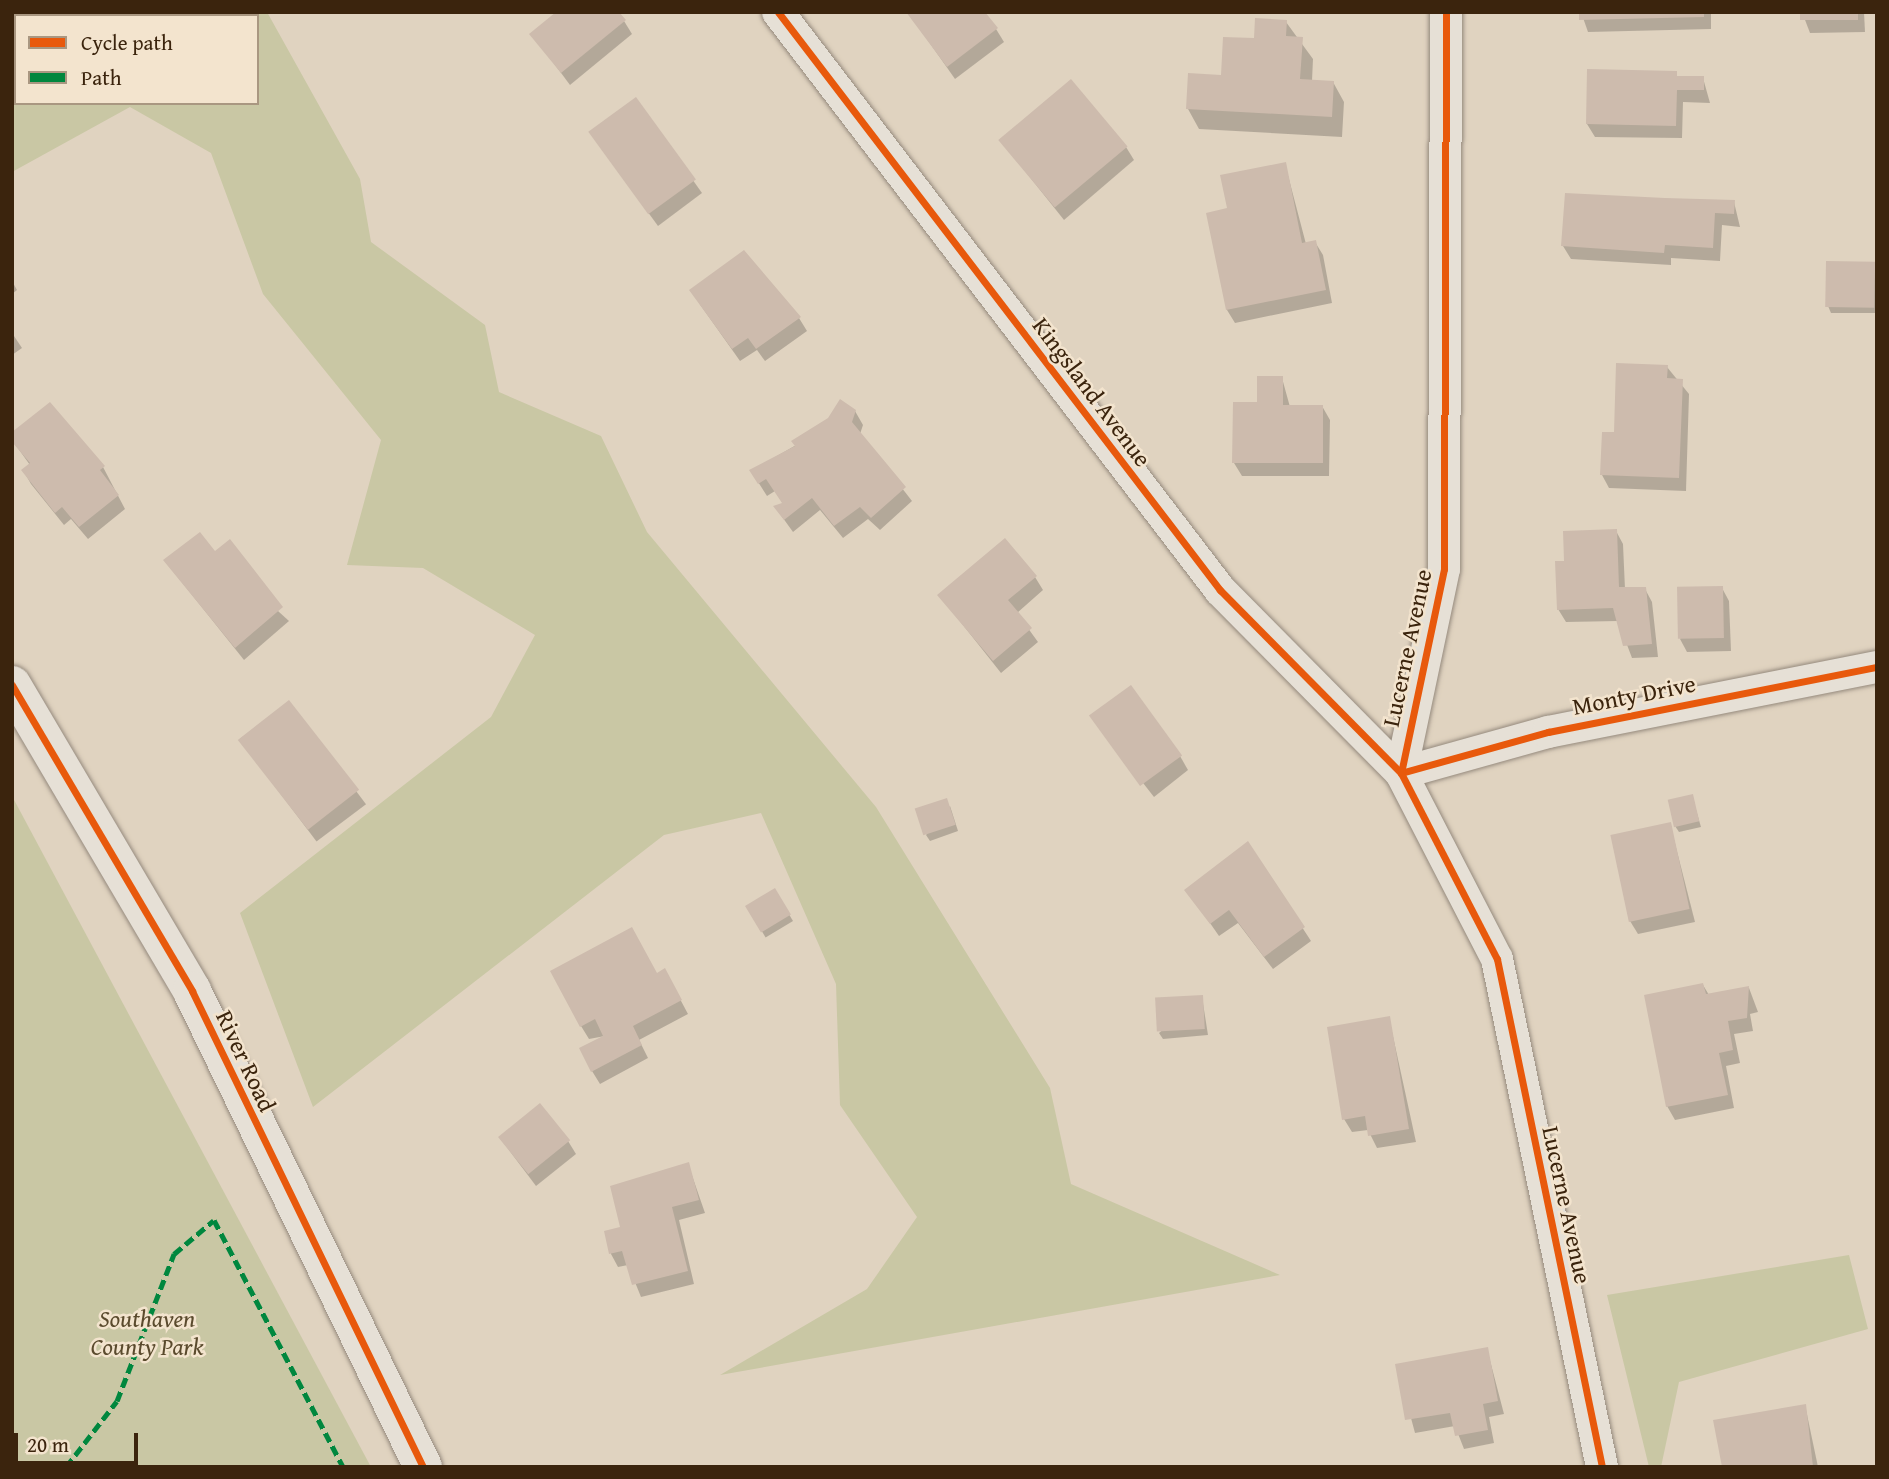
<!DOCTYPE html>
<style>
body{margin:0}
#map{position:relative;width:1889px;height:1479px;overflow:hidden;background:#e0d3c0;font-family:"Gentium Book Plus",serif}
div>[style]{position:absolute}
[style*='--x']{left:calc(var(--x)*1px);top:calc(var(--y)*1px);width:calc(var(--w)*1px);rotate:calc(var(--a)*1deg)}
.green>*{inset:0;background:#c9c7a4}
.shadow>*{inset:0;background:#0003;transform-origin:0 0}
.building>*{inset:0;background:#cdbbad;transform-origin:0 0}
.roads{filter:drop-shadow(0 0 2px #958a7d) drop-shadow(0 0 2px #958a7d)}
.minor>*{height:32px;margin:-16px;padding:0 16px;transform-origin:16px;border-radius:16px;background:#e6e0d6}
.tertiary>*{height:38px;margin:-19px;padding:0 19px;transform-origin:19px;border-radius:19px;background:#e6e0d6}
.quiet>*{height:5px;margin-top:-2.5px;transform-origin:0;background:repeating-linear-gradient(90deg,#00873e 0 10px,transparent 0 15px)}
.cycleway>*{height:7px;margin:-3.5px;padding:0 3.5px;transform-origin:3.5px;border-radius:3.5px;background:#e8590c}
span{translate:-50% -50%;white-space:nowrap;text-align:center;line-height:1.15;-webkit-text-stroke:5px #f3e4ce;paint-order:stroke}
.street-label{font-size:24px;color:#3b240d}
.park-label{font-size:24px;color:#5a4a2d;font-style:italic}
.frame{position:absolute;inset:0;border:14px solid #3b240d;pointer-events:none}
.legend{position:absolute;left:14px;top:14px;width:245px;height:91px;box-sizing:border-box;background:#f3e4ce;border:2px solid #a99781;margin:0;padding:9px 12px;list-style:none;font-size:21px;color:#3b240d}
.legend li{display:flex;align-items:center;gap:14px;height:35px}
.legend b{width:35px;border:2px solid #a99781}
.scale{position:absolute;left:14px;top:1433px;width:124px;height:32px;box-sizing:border-box;border:4px solid #3b240d;border-top:0;padding-left:9px;font-size:21px;line-height:24px;white-space:nowrap;color:#3b240d;-webkit-text-stroke:5px #f3e4ce;paint-order:stroke}
</style>
<div id="map">
<div class="green">
<i style="clip-path:polygon(evenodd,12px 12px,267px 12px,360px 179px,371px 242px,485px 325px,499px 392px,601px 436px,647px 532px,876px 807px,1050px 1088px,1071px 1184px,1280px 1275px,720px 1375px,867px 1289px,917px 1217px,840px 1105px,836px 984px,761px 813px,664px 835px,313px 1107px,240px 913px,491px 717px,535px 635px,423px 568px,347px 565px,381px 440px,263px 294px,211px 153px,130px 107px,12px 172px,12px 12px,16px 16px,257px 16px,257px 103px,16px 103px,16px 16px)"></i>
<i style="clip-path:polygon(12px 796px,371px 1467px,12px 1467px)"></i>
<i style="clip-path:polygon(1849px 1255px,1868px 1329px,1679px 1382px,1661px 1467px,1649px 1467px,1607px 1295px)"></i>
</div>
<div class="shadow">
<i style="clip-path:polygon(908px 12px,996px 29px,1004px 42px,955px 79px)"></i>
<i style="clip-path:polygon(1581px 12px,1711px 12px,1711px 29px,1588px 32px)"></i>
<i style="clip-path:polygon(1802px 12px,1864px 12px,1865px 32px,1810px 33px)"></i>
<i style="clip-path:polygon(624px 21px,632px 34px,570px 85px,532px 34px)"></i>
<i style="clip-path:polygon(1286px 22px,1313px 59px,1312px 81px,1333px 82px,1344px 102px,1342px 137px,1199px 129px,1188px 109px,1255px 40px)"></i>
<i style="clip-path:polygon(1703px 78px,1710px 103px,1683px 102px,1682px 138px,1595px 137px,1587px 124px)"></i>
<i style="clip-path:polygon(636px 100px,702px 193px,658px 226px,599px 145px)"></i>
<i style="clip-path:polygon(1001px 141px,1126px 147px,1134px 160px,1064px 220px)"></i>
<i style="clip-path:polygon(1285px 164px,1306px 244px,1315px 242px,1323px 255px,1332px 303px,1235px 323px,1227px 310px,1229px 210px)"></i>
<i style="clip-path:polygon(1734px 202px,1740px 227px,1722px 225px,1720px 261px,1671px 258px,1671px 265px,1571px 259px,1563px 246px)"></i>
<i style="clip-path:polygon(1874px 263px,1877px 313px,1831px 313px,1828px 306px)"></i>
<i style="clip-path:polygon(12px 281px,17px 290px,12px 294px)"></i>
<i style="clip-path:polygon(699px 303px,799px 318px,807px 331px,765px 361px,757px 350px,740px 361px)"></i>
<i style="clip-path:polygon(12px 333px,22px 348px,12px 355px)"></i>
<i style="clip-path:polygon(1667px 367px,1689px 394px,1686px 491px,1609px 488px,1602px 475px)"></i>
<i style="clip-path:polygon(1282px 378px,1290px 407px,1322px 406px,1330px 420px,1329px 476px,1242px 476px,1234px 463px,1259px 404px)"></i>
<i style="clip-path:polygon(855px 411px,863px 425px,860px 434px,912px 501px,880px 530px,868px 519px,843px 538px,820px 510px,793px 532px,775px 507px,784px 505px,775px 491px,767px 496px,751px 471px)"></i>
<i style="clip-path:polygon(12px 440px,103px 467px,125px 509px,88px 539px,71px 519px,64px 525px,31px 484px,23px 470px,30px 465px)"></i>
<i style="clip-path:polygon(1616px 531px,1623px 544px,1625px 589px,1645px 589px,1652px 602px,1658px 657px,1632px 658px,1618px 621px,1566px 622px,1558px 609px,1566px 563px)"></i>
<i style="clip-path:polygon(214px 553px,289px 621px,244px 660px,165px 561px)"></i>
<i style="clip-path:polygon(1035px 577px,1043px 590px,1017px 613px,1038px 642px,1001px 673px,940px 596px)"></i>
<i style="clip-path:polygon(1722px 588px,1729px 601px,1731px 651px,1687px 652px,1680px 639px)"></i>
<i style="left:289px;top:702px;width:128px;height:62px;rotate:53deg"></i>
<i style="clip-path:polygon(1093px 719px,1180px 756px,1188px 770px,1154px 797px)"></i>
<i style="clip-path:polygon(1692px 796px,1701px 827px,1679px 832px,1675px 826px)"></i>
<i style="clip-path:polygon(950px 806px,958px 831px,930px 841px,926px 835px)"></i>
<i style="clip-path:polygon(1670px 824px,1695px 922px,1638px 934px,1630px 921px)"></i>
<i style="clip-path:polygon(1248px 844px,1311px 941px,1273px 969px,1238px 923px,1219px 936px,1187px 890px)"></i>
<i style="left:775px;top:891px;width:35px;height:32px;rotate:59deg"></i>
<i style="clip-path:polygon(657px 976px,672px 984px,688px 1014px,639px 1040px,648px 1058px,600px 1084px,592px 1071px,605px 1036px,589px 1039px,581px 1026px)"></i>
<i style="clip-path:polygon(1703px 985px,1709px 995px,1749px 988px,1758px 1012px,1750px 1014px,1753px 1031px,1734px 1034px,1740px 1063px,1726px 1066px,1734px 1108px,1675px 1120px,1667px 1106px)"></i>
<i style="clip-path:polygon(1202px 997px,1208px 1035px,1163px 1039px,1159px 1033px)"></i>
<i style="clip-path:polygon(1389px 1018px,1416px 1142px,1377px 1148px,1368px 1130px,1352px 1132px,1344px 1119px)"></i>
<i style="clip-path:polygon(500px 1138px,568px 1141px,576px 1154px,536px 1186px)"></i>
<i style="clip-path:polygon(688px 1164px,705px 1213px,679px 1220px,694px 1284px,641px 1297px,628px 1265px,618px 1267px,611px 1254px,606px 1232px,622px 1229px)"></i>
<i style="clip-path:polygon(1487px 1349px,1504px 1414px,1489px 1417px,1494px 1443px,1464px 1449px,1455px 1426px,1415px 1433px,1397px 1366px)"></i>
<i style="clip-path:polygon(1805px 1405px,1818px 1467px,1723px 1467px)"></i>
</div>
<div class="building">
<i style="clip-path:polygon(556px 12px,619px 12px,626px 20px,561px 73px,529px 34px)"></i>
<i style="clip-path:polygon(906px 12px,985px 12px,998px 28px,947px 67px)"></i>
<i style="clip-path:polygon(1579px 12px,1704px 12px,1704px 17px,1579px 20px)"></i>
<i style="left:1800px;top:12px;width:58px;height:8px"></i>
<i style="clip-path:polygon(1255px 18px,1287px 20px,1286px 36px,1303px 37px,1300px 79px,1334px 81px,1332px 117px,1186px 109px,1188px 73px,1221px 75px,1223px 37px,1254px 38px)"></i>
<i style="clip-path:polygon(1587px 69px,1677px 71px,1677px 76px,1704px 76px,1704px 90px,1677px 90px,1676px 126px,1586px 124px)"></i>
<i style="left:1071px;top:79px;width:88px;height:95px;rotate:50deg"></i>
<i style="left:636px;top:97px;width:102px;height:59px;rotate:54deg"></i>
<i style="clip-path:polygon(1286px 162px,1302px 243px,1316px 240px,1326px 290px,1226px 310px,1206px 213px,1227px 208px,1220px 175px)"></i>
<i style="clip-path:polygon(1565px 193px,1665px 198px,1735px 200px,1734px 214px,1715px 213px,1713px 248px,1665px 245px,1664px 253px,1561px 246px)"></i>
<i style="clip-path:polygon(744px 250px,801px 317px,756px 349px,748px 338px,732px 349px,689px 290px)"></i>
<i style="left:1826px;top:261px;width:49px;height:46px;rotate:1deg"></i>
<i style="clip-path:polygon(1616px 363px,1668px 365px,1667px 378px,1683px 379px,1679px 478px,1600px 475px,1602px 432px,1614px 432px)"></i>
<i style="clip-path:polygon(1257px 376px,1283px 376px,1283px 405px,1323px 405px,1323px 463px,1232px 463px,1233px 402px,1257px 402px)"></i>
<i style="clip-path:polygon(840px 399px,856px 410px,852px 422px,906px 487px,871px 518px,860px 507px,834px 526px,812px 498px,784px 520px,773px 506px,782px 503px,766px 479px,758px 484px,749px 470px,795px 446px,791px 441px,828px 418px)"></i>
<i style="clip-path:polygon(50px 402px,105px 466px,100px 470px,119px 495px,79px 527px,62px 507px,55px 513px,21px 470px,30px 463px,12px 442px,12px 432px)"></i>
<i style="clip-path:polygon(1617px 529px,1619px 587px,1646px 587px,1652px 644px,1623px 646px,1613px 608px,1557px 610px,1555px 561px,1564px 561px,1563px 531px)"></i>
<i style="clip-path:polygon(200px 532px,215px 551px,230px 539px,283px 607px,235px 648px,163px 560px)"></i>
<i style="clip-path:polygon(1005px 538px,1037px 576px,1008px 600px,1032px 628px,993px 661px,937px 595px)"></i>
<i style="left:1723px;top:586px;width:52px;height:46px;rotate:89deg"></i>
<i style="left:1131px;top:685px;width:87px;height:52px;rotate:54deg"></i>
<i style="left:289px;top:700px;width:114px;height:65px;rotate:52deg"></i>
<i style="left:1693px;top:794px;width:28px;height:26px;rotate:77deg"></i>
<i style="left:947px;top:798px;width:28px;height:34px;rotate:72deg"></i>
<i style="left:1671px;top:822px;width:89px;height:62px;rotate:78deg"></i>
<i style="clip-path:polygon(1248px 841px,1305px 927px,1264px 957px,1229px 910px,1210px 924px,1184px 890px)"></i>
<i style="left:775px;top:888px;width:31px;height:35px;rotate:59deg"></i>
<i style="clip-path:polygon(632px 927px,657px 973px,665px 968px,682px 1000px,633px 1026px,642px 1045px,591px 1072px,579px 1048px,603px 1036px,595px 1019px,580px 1027px,550px 971px)"></i>
<i style="clip-path:polygon(1703px 983px,1706px 994px,1749px 986px,1747px 1018px,1728px 1021px,1733px 1050px,1719px 1053px,1728px 1095px,1666px 1107px,1644px 995px)"></i>
<i style="left:1203px;top:995px;width:34px;height:48px;rotate:87deg"></i>
<i style="clip-path:polygon(1390px 1016px,1409px 1129px,1368px 1136px,1365px 1116px,1342px 1120px,1327px 1027px)"></i>
<i style="left:540px;top:1103px;width:48px;height:54px;rotate:51deg"></i>
<i style="clip-path:polygon(689px 1162px,699px 1200px,672px 1207px,688px 1271px,632px 1285px,622px 1251px,609px 1254px,604px 1231px,620px 1227px,610px 1186px)"></i>
<i style="clip-path:polygon(1488px 1347px,1498px 1401px,1483px 1404px,1488px 1430px,1455px 1436px,1450px 1413px,1405px 1420px,1395px 1364px)"></i>
<i style="clip-path:polygon(1806px 1404px,1813px 1467px,1722px 1467px,1713px 1420px)"></i>
</div>
<div class="roads">
<div class="minor">
<i style="--x:778;--y:12;--w:728;--a:52.59"></i>
<i style="--x:1220;--y:590;--w:257;--a:45.3"></i>
<i style="--x:1401;--y:773;--w:153;--a:-15.6"></i>
<i style="--x:1548;--y:732;--w:335;--a:-11.2"></i>
<i style="--x:1446;--y:12;--w:557;--a:90.21"></i>
<i style="--x:1444;--y:569;--w:208;--a:101.9"></i>
<i style="--x:1401;--y:773;--w:209;--a:62.7"></i>
<i style="--x:1497;--y:959;--w:519;--a:78.32"></i>
</div>
<div class="tertiary">
<i style="--x:12;--y:685;--w:355;--a:59.5"></i>
<i style="--x:192;--y:991;--w:529;--a:64.11"></i>
</div>
</div>
<div class="quiet">
<i style="--x:66;--y:1467;--w:83;--a:-52.3"></i>
<i style="--x:117;--y:1401;--w:158;--a:-68.8"></i>
<i style="--x:174;--y:1254;--w:52;--a:-40.4"></i>
<i style="--x:214;--y:1220;--w:279;--a:62.4"></i>
</div>
<div class="cycleway">
<i style="--x:778;--y:12;--w:728;--a:52.59"></i>
<i style="--x:1220;--y:590;--w:257;--a:45.3"></i>
<i style="--x:1401;--y:773;--w:153;--a:-15.6"></i>
<i style="--x:1548;--y:732;--w:335;--a:-11.2"></i>
<i style="--x:1446;--y:12;--w:557;--a:90.21"></i>
<i style="--x:1444;--y:569;--w:208;--a:101.9"></i>
<i style="--x:1401;--y:773;--w:209;--a:62.7"></i>
<i style="--x:1497;--y:959;--w:519;--a:78.32"></i>
<i style="--x:12;--y:685;--w:355;--a:59.5"></i>
<i style="--x:192;--y:991;--w:529;--a:64.11"></i>
</div>
<div class="street-label">
<span style="left:1092px;top:392px;rotate:53deg">Kingsland Avenue</span>
<span style="left:1407px;top:648px;rotate:-78deg">Lucerne Avenue</span>
<span style="left:1634px;top:695px;rotate:-11deg">Monty Drive</span>
<span style="left:246px;top:1061px;rotate:65deg">River Road</span>
<span style="left:1567px;top:1205px;rotate:78deg">Lucerne Avenue</span>
</div>
<div class="park-label">
<span style="left:147px;top:1333px">Southaven<br>County Park</span>
</div>
<div class="frame"></div>
<ul class="legend">
<li><b style="height:9px;background:#e8590c"></b>Cycle path</li>
<li><b style="height:9px;background:#00873e"></b>Path</li>
</ul>
<div class="scale">20 m</div>
</div>
